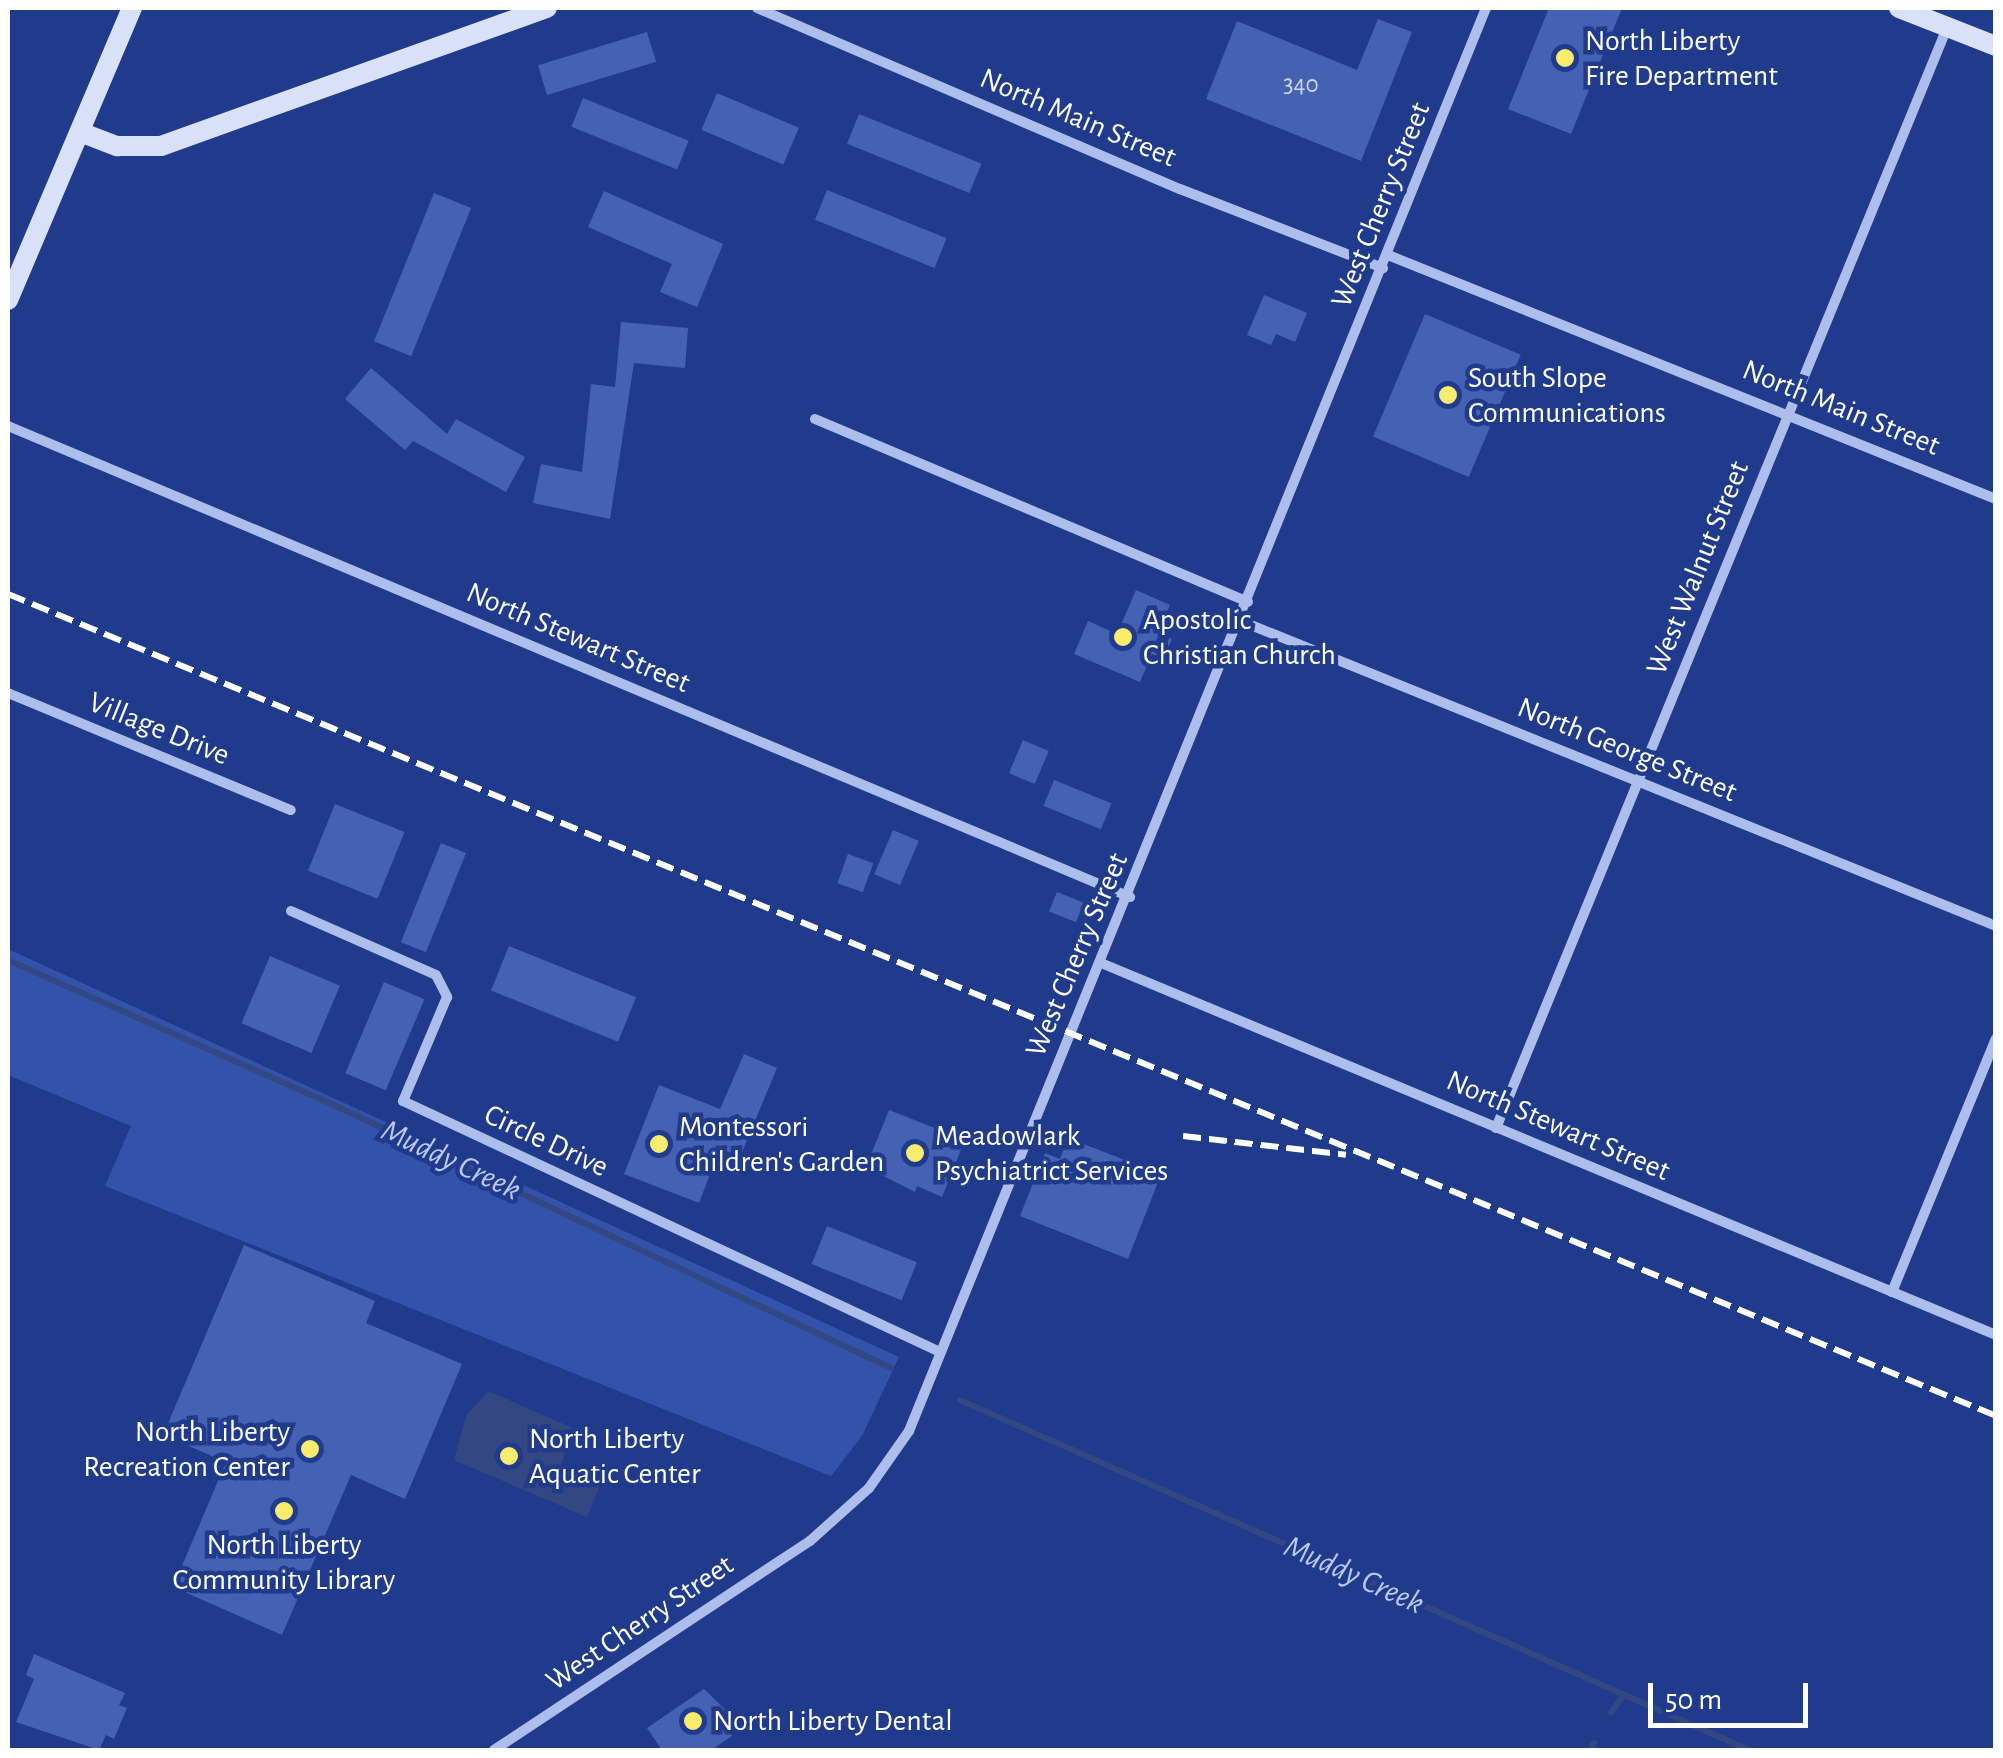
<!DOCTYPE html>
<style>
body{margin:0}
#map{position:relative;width:2003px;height:1758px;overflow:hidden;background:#203b8c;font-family:"Alegreya Sans",sans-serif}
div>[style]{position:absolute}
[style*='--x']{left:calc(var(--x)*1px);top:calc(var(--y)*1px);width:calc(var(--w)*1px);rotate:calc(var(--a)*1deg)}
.green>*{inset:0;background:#3353aa}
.water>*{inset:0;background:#334783}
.stream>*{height:6px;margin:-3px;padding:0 3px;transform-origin:3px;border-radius:3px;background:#334783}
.building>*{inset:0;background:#4461b2;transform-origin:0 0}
.street>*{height:10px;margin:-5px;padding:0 5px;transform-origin:5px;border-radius:5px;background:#adbeec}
.secondary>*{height:20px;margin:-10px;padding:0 10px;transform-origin:10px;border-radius:10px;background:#d9e1f9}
.rail>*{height:6px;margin-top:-3px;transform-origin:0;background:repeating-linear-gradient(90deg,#fff 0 18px,transparent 0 26px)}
.dots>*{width:28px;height:28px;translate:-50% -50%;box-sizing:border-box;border:5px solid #203b8c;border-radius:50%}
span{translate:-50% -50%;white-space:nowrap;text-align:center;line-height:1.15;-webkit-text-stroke:9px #203b8c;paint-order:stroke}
.number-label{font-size:25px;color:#d0d8ec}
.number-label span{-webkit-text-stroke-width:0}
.poi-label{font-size:30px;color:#fff}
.left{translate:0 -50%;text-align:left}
.right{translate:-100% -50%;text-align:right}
.street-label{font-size:30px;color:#fff}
.water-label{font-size:32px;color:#b9c9f3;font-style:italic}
.frame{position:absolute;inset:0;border:10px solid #fff;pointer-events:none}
.scale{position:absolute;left:1648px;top:1683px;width:160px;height:45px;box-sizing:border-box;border:5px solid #fff;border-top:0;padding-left:12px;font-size:30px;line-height:35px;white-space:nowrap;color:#fff;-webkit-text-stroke:8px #203b8c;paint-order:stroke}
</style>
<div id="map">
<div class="green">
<i style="clip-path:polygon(8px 949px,899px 1357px,862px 1436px,831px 1476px,105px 1186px,131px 1126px,8px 1075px)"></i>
</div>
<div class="water">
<i style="clip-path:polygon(488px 1391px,575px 1429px,558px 1471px,599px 1488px,587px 1517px,454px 1460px,466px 1416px)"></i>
</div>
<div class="stream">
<i style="--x:8;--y:960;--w:357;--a:24"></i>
<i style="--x:334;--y:1105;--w:616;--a:25.28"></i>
<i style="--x:960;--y:1400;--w:863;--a:23.92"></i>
<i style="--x:1611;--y:1713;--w:22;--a:-56"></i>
<i style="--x:1590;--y:1750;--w:8;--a:-60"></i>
</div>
<div class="building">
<i style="clip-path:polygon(1549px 8px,1622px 8px,1571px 134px,1508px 109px)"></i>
<i style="clip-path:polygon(1378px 19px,1412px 32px,1361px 161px,1206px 99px,1237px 21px,1357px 70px)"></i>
<i style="left:647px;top:32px;width:31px;height:114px;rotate:73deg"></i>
<i style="left:717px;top:93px;width:89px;height:40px;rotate:23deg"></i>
<i style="left:583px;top:98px;width:114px;height:31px;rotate:22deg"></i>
<i style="left:859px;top:114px;width:132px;height:32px;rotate:22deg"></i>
<i style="left:827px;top:190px;width:129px;height:32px;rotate:22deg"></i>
<i style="clip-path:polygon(604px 191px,723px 244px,697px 307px,660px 292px,672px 264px,588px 227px)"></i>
<i style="left:434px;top:193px;width:40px;height:160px;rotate:22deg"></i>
<i style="clip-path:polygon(1264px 295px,1307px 313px,1295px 342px,1276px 334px,1271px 345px,1247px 335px)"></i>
<i style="left:1425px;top:314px;width:104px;height:133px;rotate:23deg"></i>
<i style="clip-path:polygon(621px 322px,688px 328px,685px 368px,634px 363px,610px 519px,533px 503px,541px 464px,582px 472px,591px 384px,615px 387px)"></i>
<i style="clip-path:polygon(371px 368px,447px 434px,456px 419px,525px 457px,506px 492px,413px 441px,405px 450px,345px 399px)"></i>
<i style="clip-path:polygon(1136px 590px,1170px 605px,1158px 633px,1172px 639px,1164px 658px,1152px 654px,1140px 682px,1074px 654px,1088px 621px,1117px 634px)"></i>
<i style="left:1023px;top:740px;width:28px;height:36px;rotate:23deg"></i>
<i style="left:1054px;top:780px;width:62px;height:28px;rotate:22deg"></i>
<i style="left:335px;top:804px;width:75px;height:72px;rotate:22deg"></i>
<i style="left:893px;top:830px;width:28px;height:48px;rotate:23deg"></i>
<i style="left:441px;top:843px;width:27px;height:107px;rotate:22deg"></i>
<i style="left:848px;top:854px;width:27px;height:31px;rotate:20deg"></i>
<i style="left:1057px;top:892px;width:29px;height:21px;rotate:22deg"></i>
<i style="left:509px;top:946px;width:137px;height:48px;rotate:22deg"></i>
<i style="left:270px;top:956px;width:76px;height:73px;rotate:23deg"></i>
<i style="left:384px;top:982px;width:44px;height:99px;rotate:23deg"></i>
<i style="clip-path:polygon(744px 1054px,777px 1068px,740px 1157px,720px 1148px,699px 1203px,624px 1174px,659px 1085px,720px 1109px)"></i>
<i style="clip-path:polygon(889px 1110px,965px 1140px,942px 1197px,917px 1186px,915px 1192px,866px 1167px)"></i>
<i style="clip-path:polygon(1068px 1138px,1161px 1174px,1128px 1259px,1020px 1216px,1045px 1153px,1060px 1159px)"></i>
<i style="left:827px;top:1226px;width:97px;height:41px;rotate:22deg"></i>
<i style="clip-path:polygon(244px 1245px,375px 1301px,366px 1323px,462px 1364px,405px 1499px,351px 1475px,282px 1635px,173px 1587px,226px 1462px,163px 1435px)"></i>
<i style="clip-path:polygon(34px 1654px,125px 1693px,119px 1705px,127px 1708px,114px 1739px,106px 1735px,99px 1750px,16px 1722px,34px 1679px,26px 1675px)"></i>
<i style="clip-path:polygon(704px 1689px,734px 1718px,724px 1724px,732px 1736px,711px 1750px,662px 1750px,647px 1728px)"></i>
</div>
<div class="street">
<i style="--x:757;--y:8;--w:460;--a:23.2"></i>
<i style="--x:1180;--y:189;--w:218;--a:21.3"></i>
<i style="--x:1388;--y:255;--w:655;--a:21.87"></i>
<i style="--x:815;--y:419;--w:470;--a:22.9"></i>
<i style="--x:8;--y:426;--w:1217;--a:22.77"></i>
<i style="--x:1241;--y:621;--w:814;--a:22"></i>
<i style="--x:8;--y:693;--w:306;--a:22.5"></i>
<i style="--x:291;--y:911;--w:158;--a:23.8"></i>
<i style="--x:436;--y:975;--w:25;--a:63"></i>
<i style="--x:447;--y:997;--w:113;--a:112.9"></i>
<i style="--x:403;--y:1101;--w:591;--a:25.05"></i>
<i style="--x:1101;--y:963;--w:969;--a:22.57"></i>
<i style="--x:1496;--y:1128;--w:1189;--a:-67.71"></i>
<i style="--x:1892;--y:1292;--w:274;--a:-67.7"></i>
<i style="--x:494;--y:1750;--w:379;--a:-33.5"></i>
<i style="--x:810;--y:1541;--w:79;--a:-41.9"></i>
<i style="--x:869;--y:1488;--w:70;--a:-54.9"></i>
<i style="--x:909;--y:1431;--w:1536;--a:-67.93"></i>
</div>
<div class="secondary">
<i style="--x:1899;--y:8;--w:104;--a:21.4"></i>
<i style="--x:80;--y:132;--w:40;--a:21"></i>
<i style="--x:117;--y:146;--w:44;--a:0"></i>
<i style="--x:161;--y:146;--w:410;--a:-19.7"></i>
<i style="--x:8;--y:300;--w:317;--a:-67"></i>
</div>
<div class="rail">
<i style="--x:8;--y:594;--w:2151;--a:22.46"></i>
<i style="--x:1183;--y:1136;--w:164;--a:6.6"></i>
</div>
<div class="dots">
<i style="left:1565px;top:58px;background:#f9eb6e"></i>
<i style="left:1448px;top:395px;background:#f9eb6e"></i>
<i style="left:1123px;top:637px;background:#f9eb6e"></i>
<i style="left:659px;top:1144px;background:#f9eb6e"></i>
<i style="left:915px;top:1153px;background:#f9eb6e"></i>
<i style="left:310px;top:1449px;background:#f9eb6e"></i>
<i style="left:509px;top:1456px;background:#f9eb6e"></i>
<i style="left:284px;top:1511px;background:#f9eb6e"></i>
<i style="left:693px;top:1721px;background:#f9eb6e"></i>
</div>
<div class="number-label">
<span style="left:1301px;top:85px">340</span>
</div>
<div class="poi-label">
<span class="left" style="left:1585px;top:58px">North Liberty<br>Fire Department</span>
<span class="left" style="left:1468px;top:395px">South Slope<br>Communications</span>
<span class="left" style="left:1143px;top:637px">Apostolic<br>Christian Church</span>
<span class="left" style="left:679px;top:1144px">Montessori<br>Children's Garden</span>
<span class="left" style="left:935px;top:1153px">Meadowlark<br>Psychiatrict Services</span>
<span class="right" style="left:290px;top:1449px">North Liberty<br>Recreation Center</span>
<span class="left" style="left:529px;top:1456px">North Liberty<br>Aquatic Center</span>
<span style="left:284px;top:1562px">North Liberty<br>Community Library</span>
<span class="left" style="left:713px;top:1721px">North Liberty Dental</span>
</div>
<div class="street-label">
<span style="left:1078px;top:118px;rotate:23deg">North Main Street</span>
<span style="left:1381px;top:205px;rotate:-68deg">West Cherry Street</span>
<span style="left:1841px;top:408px;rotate:22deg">North Main Street</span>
<span style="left:1698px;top:568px;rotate:-68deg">West Walnut Street</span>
<span style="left:578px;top:638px;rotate:23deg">North Stewart Street</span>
<span style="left:159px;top:729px;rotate:22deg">Village Drive</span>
<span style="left:1627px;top:750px;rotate:22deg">North George Street</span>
<span style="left:1077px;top:955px;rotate:-67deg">West Cherry Street</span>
<span style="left:1558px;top:1126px;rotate:23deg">North Stewart Street</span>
<span style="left:546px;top:1141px;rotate:25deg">Circle Drive</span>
<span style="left:640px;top:1623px;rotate:-34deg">West Cherry Street</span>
</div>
<div class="water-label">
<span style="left:451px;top:1160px;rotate:25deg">Muddy Creek</span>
<span style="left:1354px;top:1575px;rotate:24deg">Muddy Creek</span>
</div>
<div class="frame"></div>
<div class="scale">50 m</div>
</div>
